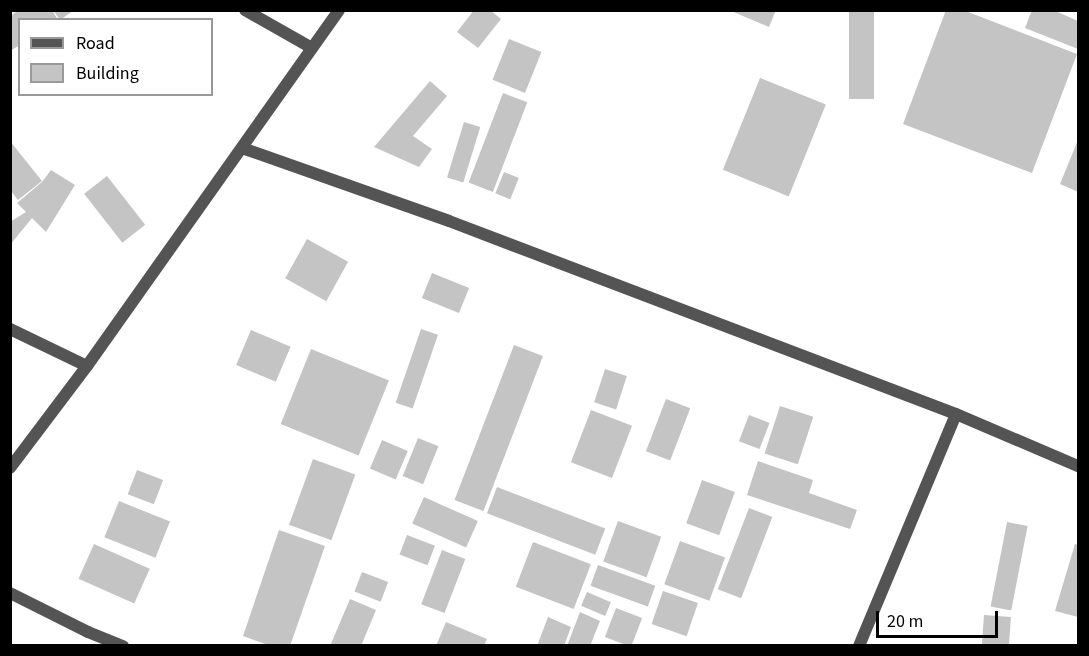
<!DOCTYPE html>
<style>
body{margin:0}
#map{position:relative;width:1089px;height:656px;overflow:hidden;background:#fff;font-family:"Source Sans 3",sans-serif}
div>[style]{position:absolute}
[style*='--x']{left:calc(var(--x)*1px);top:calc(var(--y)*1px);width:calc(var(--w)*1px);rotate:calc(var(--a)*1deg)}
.building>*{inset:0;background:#c4c4c4;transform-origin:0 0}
.minor>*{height:12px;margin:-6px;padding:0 6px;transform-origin:6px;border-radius:6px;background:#545454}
.tertiary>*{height:12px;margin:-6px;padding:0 6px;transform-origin:6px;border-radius:6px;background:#545454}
span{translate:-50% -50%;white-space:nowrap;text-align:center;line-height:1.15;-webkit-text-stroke:4.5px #fff;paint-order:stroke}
.frame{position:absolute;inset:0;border:12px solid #000;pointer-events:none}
.legend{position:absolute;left:18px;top:18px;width:195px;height:78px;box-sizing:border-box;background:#fff;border:2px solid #999;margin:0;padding:8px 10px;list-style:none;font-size:18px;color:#000}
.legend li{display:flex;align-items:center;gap:12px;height:30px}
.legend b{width:30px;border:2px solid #999}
.scale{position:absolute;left:876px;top:611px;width:122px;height:27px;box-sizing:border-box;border:3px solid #000;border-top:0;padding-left:8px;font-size:18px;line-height:21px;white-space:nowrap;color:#000;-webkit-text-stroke:4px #fff;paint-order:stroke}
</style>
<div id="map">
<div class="building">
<i style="clip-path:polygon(19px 10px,52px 10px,58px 20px,20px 20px,20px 45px,10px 51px,10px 16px)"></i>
<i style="clip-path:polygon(53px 10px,74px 10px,60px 20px)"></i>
<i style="clip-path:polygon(474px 10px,490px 10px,501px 19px,478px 48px,457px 32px)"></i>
<i style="clip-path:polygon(729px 10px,776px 10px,769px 27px)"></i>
<i style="left:849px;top:10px;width:25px;height:89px"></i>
<i style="clip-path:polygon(946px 10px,963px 10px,1077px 54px,1032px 173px,903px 124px)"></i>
<i style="clip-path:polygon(1032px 10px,1053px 10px,1078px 21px,1078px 49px,1025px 28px)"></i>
<i style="left:509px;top:39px;width:35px;height:44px;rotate:22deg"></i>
<i style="left:760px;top:78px;width:71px;height:99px;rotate:22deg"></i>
<i style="clip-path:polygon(430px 81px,447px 96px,413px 136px,432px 149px,419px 167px,374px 147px)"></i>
<i style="left:503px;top:93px;width:26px;height:96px;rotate:21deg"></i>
<i style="left:464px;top:122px;width:17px;height:58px;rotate:17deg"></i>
<i style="clip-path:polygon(1078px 140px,1078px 192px,1060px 184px)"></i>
<i style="clip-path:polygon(10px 141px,42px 181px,18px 200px,10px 190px)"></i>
<i style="clip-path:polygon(51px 170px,75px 185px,46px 232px,32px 218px,10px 245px,10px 222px,26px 212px,17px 203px,42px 182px)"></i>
<i style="left:504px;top:172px;width:16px;height:23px;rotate:22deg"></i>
<i style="left:107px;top:176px;width:62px;height:29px;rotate:52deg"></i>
<i style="left:307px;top:239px;width:47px;height:45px;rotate:29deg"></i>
<i style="left:432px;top:273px;width:40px;height:27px;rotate:22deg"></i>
<i style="left:421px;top:329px;width:18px;height:78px;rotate:19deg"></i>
<i style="left:251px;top:330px;width:43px;height:38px;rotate:23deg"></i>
<i style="left:514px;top:345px;width:31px;height:166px;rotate:21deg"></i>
<i style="left:311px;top:349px;width:84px;height:81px;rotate:22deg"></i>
<i style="left:605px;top:369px;width:23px;height:35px;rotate:18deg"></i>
<i style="left:666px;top:399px;width:26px;height:56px;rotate:21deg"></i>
<i style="left:780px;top:406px;width:35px;height:50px;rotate:18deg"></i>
<i style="left:591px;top:410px;width:44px;height:56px;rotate:21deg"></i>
<i style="left:749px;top:415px;width:22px;height:28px;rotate:21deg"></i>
<i style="left:418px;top:438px;width:22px;height:41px;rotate:22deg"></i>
<i style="left:382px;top:440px;width:28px;height:31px;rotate:23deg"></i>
<i style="left:313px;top:459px;width:45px;height:70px;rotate:20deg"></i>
<i style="clip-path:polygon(758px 461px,813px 480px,809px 493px,857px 510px,850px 529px,747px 495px)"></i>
<i style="left:137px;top:470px;width:28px;height:26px;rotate:21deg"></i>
<i style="left:702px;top:480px;width:35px;height:46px;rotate:20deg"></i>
<i style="left:497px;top:487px;width:116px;height:28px;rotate:21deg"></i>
<i style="left:424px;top:497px;width:59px;height:29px;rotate:24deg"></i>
<i style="left:119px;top:501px;width:55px;height:39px;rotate:22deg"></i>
<i style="left:749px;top:508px;width:25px;height:87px;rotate:21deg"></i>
<i style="left:618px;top:521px;width:46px;height:43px;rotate:20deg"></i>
<i style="left:1007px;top:522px;width:21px;height:86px;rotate:11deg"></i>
<i style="clip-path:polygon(279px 530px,325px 546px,290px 646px,271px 646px,243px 636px)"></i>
<i style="left:407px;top:535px;width:30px;height:21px;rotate:21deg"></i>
<i style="left:680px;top:541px;width:48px;height:46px;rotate:20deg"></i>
<i style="left:533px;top:542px;width:62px;height:48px;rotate:21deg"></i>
<i style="left:94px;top:544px;width:61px;height:38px;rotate:24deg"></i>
<i style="clip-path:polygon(1075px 544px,1078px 545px,1078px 617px,1055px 611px)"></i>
<i style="left:442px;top:550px;width:25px;height:58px;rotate:21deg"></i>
<i style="left:598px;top:565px;width:61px;height:22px;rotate:20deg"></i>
<i style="left:362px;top:572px;width:28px;height:21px;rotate:21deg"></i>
<i style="left:663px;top:591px;width:37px;height:35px;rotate:19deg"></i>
<i style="left:587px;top:592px;width:26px;height:15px;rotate:23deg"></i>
<i style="clip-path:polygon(350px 599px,376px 610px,361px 646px,330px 646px)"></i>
<i style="left:616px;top:608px;width:28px;height:31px;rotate:21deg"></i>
<i style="clip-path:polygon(580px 612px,600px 621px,590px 646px,567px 646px)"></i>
<i style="left:984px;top:615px;width:27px;height:31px;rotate:4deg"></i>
<i style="clip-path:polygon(548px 617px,571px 627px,564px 646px,537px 646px)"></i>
<i style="clip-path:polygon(446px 622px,487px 639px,484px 646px,436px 646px)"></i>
</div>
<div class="minor">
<i style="--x:245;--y:10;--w:77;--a:29.6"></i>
<i style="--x:242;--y:148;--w:219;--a:19.4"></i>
<i style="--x:449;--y:221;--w:542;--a:20.84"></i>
<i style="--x:956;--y:414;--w:133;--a:23.1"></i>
<i style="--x:10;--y:329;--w:85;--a:25.7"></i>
<i style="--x:10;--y:593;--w:87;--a:26.6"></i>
<i style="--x:88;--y:632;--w:38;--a:22"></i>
<i style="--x:859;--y:646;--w:251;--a:-67.3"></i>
</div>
<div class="tertiary">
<i style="--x:10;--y:468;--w:128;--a:-53"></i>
<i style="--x:87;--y:366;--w:436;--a:-54.7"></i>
</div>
<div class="frame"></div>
<ul class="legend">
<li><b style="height:8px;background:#545454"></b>Road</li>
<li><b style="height:16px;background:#c4c4c4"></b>Building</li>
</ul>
<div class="scale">20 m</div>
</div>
